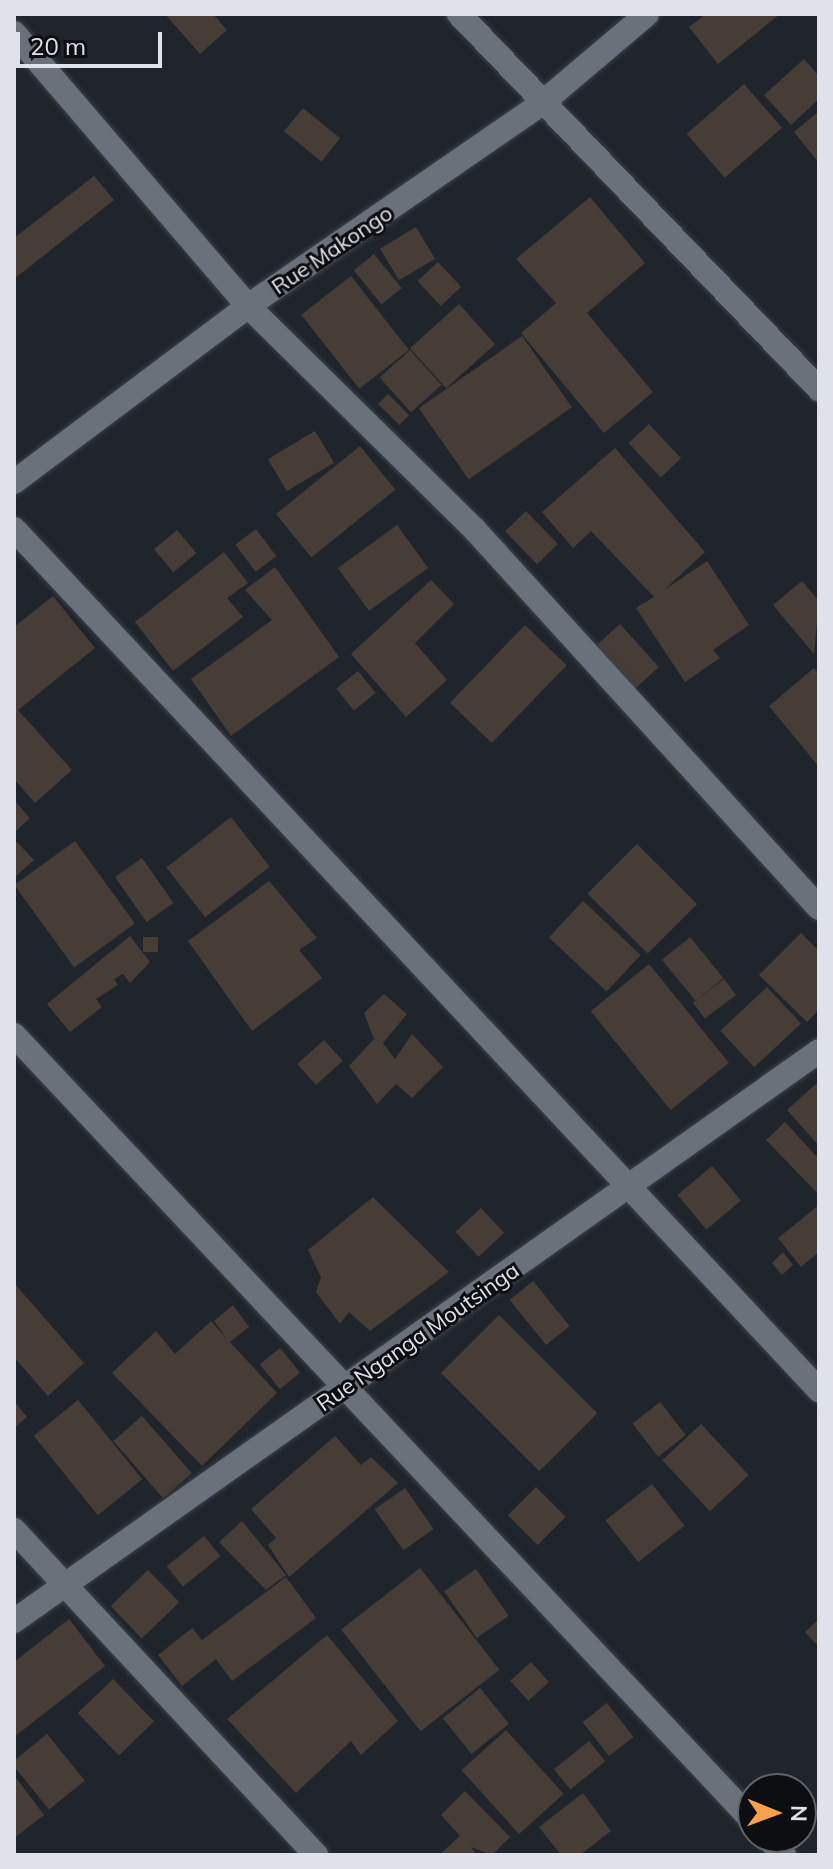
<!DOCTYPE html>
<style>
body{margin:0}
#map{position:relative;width:833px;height:1869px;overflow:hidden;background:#20252c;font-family:Mulish,sans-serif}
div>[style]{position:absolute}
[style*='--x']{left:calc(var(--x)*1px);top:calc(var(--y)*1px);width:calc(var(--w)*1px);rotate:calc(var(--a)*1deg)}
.building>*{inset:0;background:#453d36;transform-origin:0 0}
.roads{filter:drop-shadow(0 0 2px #3c4148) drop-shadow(0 0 2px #3c4148)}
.minor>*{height:24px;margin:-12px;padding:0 12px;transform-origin:12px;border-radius:12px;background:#6b717a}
span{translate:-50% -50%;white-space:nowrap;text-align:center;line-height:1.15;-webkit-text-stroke:6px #0c0e11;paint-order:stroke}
.street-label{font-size:22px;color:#dfe2e8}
.frame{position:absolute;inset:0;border:16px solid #dfe2e8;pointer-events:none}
.north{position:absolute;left:737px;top:1773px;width:80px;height:80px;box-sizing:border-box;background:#0c0e11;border:2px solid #606367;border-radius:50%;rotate:91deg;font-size:22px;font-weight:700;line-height:32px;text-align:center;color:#dfe2e8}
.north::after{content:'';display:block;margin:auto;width:28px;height:36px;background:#f8a14a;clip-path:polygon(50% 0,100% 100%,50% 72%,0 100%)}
.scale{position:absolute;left:16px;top:32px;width:146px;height:36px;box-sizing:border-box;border:4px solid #dfe2e8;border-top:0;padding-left:10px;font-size:24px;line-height:28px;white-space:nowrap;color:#dfe2e8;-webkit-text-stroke:6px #0c0e11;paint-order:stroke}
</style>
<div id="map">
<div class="building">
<i style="clip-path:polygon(165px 14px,213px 14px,227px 30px,200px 54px)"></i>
<i style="clip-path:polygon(706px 14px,780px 14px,718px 64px,689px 27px)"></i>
<i style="clip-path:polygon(804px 59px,819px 76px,819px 99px,791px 125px,764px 95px)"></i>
<i style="left:744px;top:84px;width:58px;height:76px;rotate:49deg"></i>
<i style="left:303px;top:108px;width:48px;height:30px;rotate:39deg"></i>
<i style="clip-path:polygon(819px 111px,819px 163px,794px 132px)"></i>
<i style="clip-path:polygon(94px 176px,114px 200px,14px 279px,14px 238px)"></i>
<i style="clip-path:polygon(590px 197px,645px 263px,587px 313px,653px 392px,604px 433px,521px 333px,556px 303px,516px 259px)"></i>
<i style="left:416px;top:227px;width:37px;height:42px;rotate:59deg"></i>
<i style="left:374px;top:254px;width:44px;height:26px;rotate:51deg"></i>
<i style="left:438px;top:262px;width:34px;height:28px;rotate:47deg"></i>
<i style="left:351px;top:276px;width:94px;height:63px;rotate:52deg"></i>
<i style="left:459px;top:304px;width:54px;height:66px;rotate:48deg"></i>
<i style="left:522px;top:336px;width:87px;height:126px;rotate:55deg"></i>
<i style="left:410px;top:350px;width:47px;height:41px;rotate:48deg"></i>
<i style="left:388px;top:394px;width:30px;height:14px;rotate:45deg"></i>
<i style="left:649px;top:424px;width:47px;height:28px;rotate:47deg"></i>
<i style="left:315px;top:431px;width:37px;height:55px;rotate:59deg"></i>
<i style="left:360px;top:446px;width:56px;height:108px;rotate:51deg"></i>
<i style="clip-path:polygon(615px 448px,705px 552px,664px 590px,707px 561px,749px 625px,713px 650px,720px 658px,685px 682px,636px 608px,654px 597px,591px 531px,573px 548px,542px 512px)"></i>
<i style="left:526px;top:511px;width:46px;height:29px;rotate:46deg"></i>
<i style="left:397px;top:525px;width:53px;height:73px;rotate:54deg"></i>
<i style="left:256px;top:529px;width:34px;height:26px;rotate:53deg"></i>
<i style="left:177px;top:530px;width:30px;height:30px;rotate:50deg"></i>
<i style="clip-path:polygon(224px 552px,248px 583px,227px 598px,243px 617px,173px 671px,135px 622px)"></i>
<i style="clip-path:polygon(275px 567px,339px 657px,231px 736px,191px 679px,272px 620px,245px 590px)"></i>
<i style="clip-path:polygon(431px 580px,454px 604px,415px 643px,447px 680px,406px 717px,351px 654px)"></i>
<i style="clip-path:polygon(802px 581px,819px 601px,814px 654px,773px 605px)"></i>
<i style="clip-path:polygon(53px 596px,95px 648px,18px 710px,72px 770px,35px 803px,14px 779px,14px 627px)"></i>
<i style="left:620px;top:624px;width:58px;height:33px;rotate:48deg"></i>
<i style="left:525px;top:625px;width:58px;height:108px;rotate:44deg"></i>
<i style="clip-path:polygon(814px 668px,819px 674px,819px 767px,769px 706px)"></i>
<i style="left:358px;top:671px;width:28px;height:28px;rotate:51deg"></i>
<i style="clip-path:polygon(14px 800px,30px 818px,14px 833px)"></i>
<i style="left:231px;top:817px;width:63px;height:82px;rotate:52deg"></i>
<i style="left:75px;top:841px;width:102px;height:75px;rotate:54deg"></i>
<i style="clip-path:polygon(17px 842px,34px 860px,14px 878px,14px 844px)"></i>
<i style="left:637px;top:844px;width:85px;height:70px;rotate:45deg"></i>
<i style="left:142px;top:858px;width:55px;height:33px;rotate:55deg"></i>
<i style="clip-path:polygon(269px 881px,317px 938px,299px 950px,322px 978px,252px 1031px,188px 941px)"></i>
<i style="left:583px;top:901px;width:79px;height:50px;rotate:43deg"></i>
<i style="clip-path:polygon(801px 933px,819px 951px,819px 1010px,807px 1022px,759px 975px)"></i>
<i style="clip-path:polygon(130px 936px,150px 962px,130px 983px,123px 974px,114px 979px,118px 985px,96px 999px,102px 1007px,70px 1032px,47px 1004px)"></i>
<i style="left:143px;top:937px;width:15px;height:15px"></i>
<i style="left:690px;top:937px;width:53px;height:36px;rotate:51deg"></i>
<i style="left:649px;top:964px;width:127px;height:75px;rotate:51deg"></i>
<i style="left:724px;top:979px;width:20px;height:39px;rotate:53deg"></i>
<i style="left:767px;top:987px;width:50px;height:64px;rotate:47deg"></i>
<i style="clip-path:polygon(384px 994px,407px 1014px,383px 1043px,395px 1059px,412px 1034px,443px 1067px,412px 1098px,396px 1084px,377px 1104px,349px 1066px,374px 1039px,364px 1013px)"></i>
<i style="left:324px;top:1040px;width:28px;height:36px;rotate:48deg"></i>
<i style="clip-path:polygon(819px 1081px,819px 1146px,787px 1110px)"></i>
<i style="clip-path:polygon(785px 1122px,819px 1159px,819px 1195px,766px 1140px)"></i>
<i style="left:712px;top:1166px;width:45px;height:45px;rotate:50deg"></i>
<i style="clip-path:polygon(373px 1197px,449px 1272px,370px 1331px,349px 1312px,340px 1324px,316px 1292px,321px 1277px,308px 1250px)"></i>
<i style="clip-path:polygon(819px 1205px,819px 1252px,801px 1267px,778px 1238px)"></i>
<i style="left:481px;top:1208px;width:34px;height:35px;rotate:47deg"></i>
<i style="clip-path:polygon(783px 1252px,793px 1265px,782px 1275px,772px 1263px)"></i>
<i style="left:533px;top:1281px;width:58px;height:30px;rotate:51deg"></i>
<i style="clip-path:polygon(14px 1283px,84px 1363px,48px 1396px,14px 1357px)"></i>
<i style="clip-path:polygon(233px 1305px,249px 1327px,230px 1342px,277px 1393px,202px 1466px,112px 1373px,156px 1331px,175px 1354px,211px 1321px,227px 1339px,214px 1321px)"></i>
<i style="left:499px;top:1315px;width:139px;height:82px;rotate:45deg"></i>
<i style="left:280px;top:1348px;width:32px;height:26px;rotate:51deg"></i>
<i style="left:78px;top:1400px;width:102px;height:57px;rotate:51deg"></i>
<i style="clip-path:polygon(14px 1401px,27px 1417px,14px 1428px)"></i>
<i style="left:660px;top:1402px;width:42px;height:35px;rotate:52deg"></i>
<i style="left:142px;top:1416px;width:76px;height:38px;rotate:49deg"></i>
<i style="left:701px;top:1424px;width:70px;height:53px;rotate:47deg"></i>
<i style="clip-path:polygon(335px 1436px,361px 1465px,371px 1457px,398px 1483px,289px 1577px,268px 1545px,276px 1538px,251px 1509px)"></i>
<i style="left:652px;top:1484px;width:53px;height:59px;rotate:52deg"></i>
<i style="left:536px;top:1487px;width:42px;height:40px;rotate:45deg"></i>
<i style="left:405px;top:1488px;width:50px;height:37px;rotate:55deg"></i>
<i style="clip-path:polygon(242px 1521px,286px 1575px,266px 1590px,219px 1542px)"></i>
<i style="left:204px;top:1536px;width:26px;height:48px;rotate:51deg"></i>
<i style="left:420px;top:1568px;width:129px;height:100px;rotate:52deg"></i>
<i style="left:476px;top:1569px;width:57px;height:39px;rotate:55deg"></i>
<i style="left:148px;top:1570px;width:45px;height:52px;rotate:46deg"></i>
<i style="clip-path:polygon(286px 1577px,316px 1618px,232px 1681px,216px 1659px,182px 1686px,158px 1655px,192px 1628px,202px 1640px)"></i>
<i style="clip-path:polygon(69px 1619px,105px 1666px,14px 1737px,14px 1662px)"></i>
<i style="clip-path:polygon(819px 1619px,819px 1647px,805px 1632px)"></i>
<i style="clip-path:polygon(327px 1635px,398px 1721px,361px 1755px,351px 1741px,296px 1793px,227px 1719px)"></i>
<i style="left:531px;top:1662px;width:27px;height:28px;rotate:48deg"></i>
<i style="left:113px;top:1679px;width:59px;height:49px;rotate:46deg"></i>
<i style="left:480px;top:1688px;width:46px;height:48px;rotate:51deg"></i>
<i style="left:607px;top:1703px;width:43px;height:31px;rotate:52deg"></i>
<i style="left:506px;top:1730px;width:86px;height:60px;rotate:48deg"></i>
<i style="left:47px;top:1734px;width:60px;height:46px;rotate:51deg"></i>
<i style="left:589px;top:1741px;width:26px;height:45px;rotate:51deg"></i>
<i style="clip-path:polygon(14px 1775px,44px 1815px,14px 1838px)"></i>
<i style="clip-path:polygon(465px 1791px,510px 1837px,492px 1855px,471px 1847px,477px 1855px,439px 1855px,460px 1836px,441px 1815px)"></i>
<i style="clip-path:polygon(583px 1793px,611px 1831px,580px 1855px,561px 1855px,539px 1827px)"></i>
</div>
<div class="roads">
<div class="minor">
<i style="--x:459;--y:14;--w:520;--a:46.17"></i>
<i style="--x:14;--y:33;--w:360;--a:49.4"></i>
<i style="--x:248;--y:306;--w:319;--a:44.6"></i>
<i style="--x:475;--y:530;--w:511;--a:47.7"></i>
<i style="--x:14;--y:482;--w:293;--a:-36.9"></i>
<i style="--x:248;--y:306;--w:356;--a:-34.6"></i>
<i style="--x:541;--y:104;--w:139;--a:-40.3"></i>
<i style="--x:14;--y:529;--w:1179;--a:46.93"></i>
<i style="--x:14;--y:1035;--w:1079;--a:46.77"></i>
<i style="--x:14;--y:1530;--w:444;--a:47.1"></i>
<i style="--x:14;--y:1621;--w:986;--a:-35.3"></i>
<i style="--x:767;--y:1837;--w:25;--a:47"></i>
</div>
</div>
<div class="street-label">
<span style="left:332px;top:250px;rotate:-34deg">Rue Makongo</span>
<span style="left:418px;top:1337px;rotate:-35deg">Rue Nganga Moutsinga</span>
</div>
<div class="frame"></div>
<div class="north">N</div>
<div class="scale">20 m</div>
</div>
